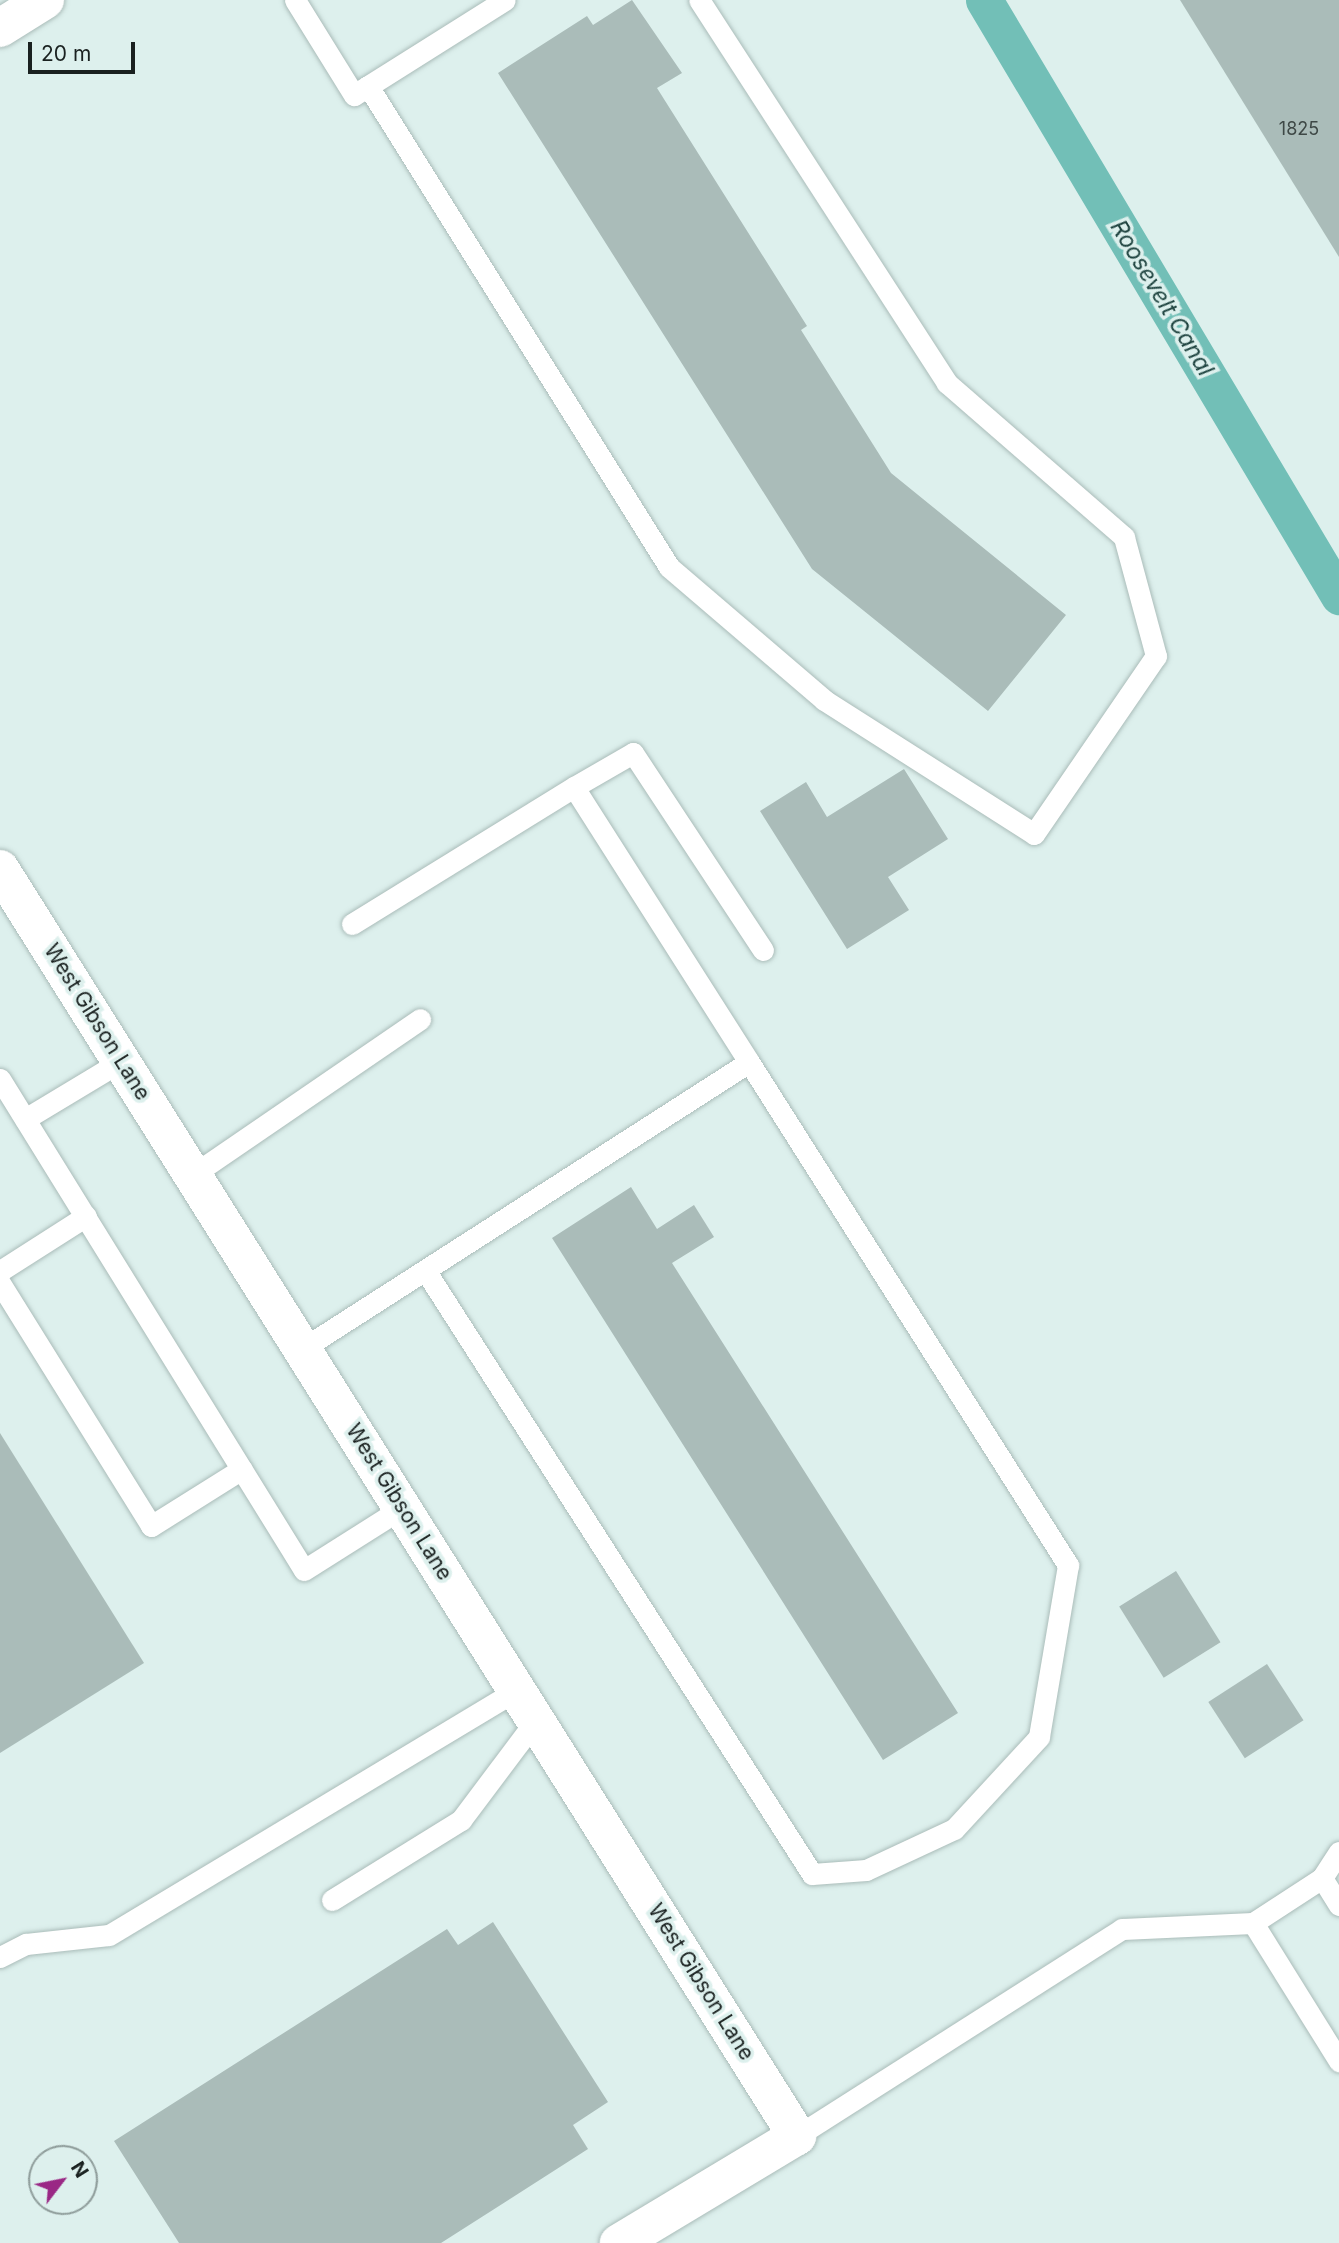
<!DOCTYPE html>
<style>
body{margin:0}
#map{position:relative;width:1339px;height:2243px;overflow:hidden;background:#ddf0ed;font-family:Inter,sans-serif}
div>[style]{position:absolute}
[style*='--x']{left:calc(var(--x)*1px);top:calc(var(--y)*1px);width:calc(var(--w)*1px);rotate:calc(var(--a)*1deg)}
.canal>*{height:37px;margin:-18.5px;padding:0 18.5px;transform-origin:18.5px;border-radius:18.5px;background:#72bfb7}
.building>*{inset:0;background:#aabcb9;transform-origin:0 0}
.roads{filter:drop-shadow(0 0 2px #aabcb9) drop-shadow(0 0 2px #aabcb9)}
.service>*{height:21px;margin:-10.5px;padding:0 10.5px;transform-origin:10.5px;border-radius:10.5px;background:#fff}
.minor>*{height:38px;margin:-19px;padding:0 19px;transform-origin:19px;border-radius:19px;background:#fff}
.secondary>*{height:38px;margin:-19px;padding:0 19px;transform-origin:19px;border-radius:19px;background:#fff}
span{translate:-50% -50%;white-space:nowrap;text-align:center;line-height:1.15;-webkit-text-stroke:7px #ddf0ed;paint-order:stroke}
.number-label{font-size:18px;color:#3e4846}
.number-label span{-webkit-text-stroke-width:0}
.street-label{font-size:21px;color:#1a2120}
.water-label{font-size:23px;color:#1f4440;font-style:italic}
.north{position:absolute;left:28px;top:2145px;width:70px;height:70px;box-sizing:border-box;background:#ddf0ed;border:2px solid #8f9d9b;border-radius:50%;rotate:58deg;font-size:19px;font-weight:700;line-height:28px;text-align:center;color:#1a2120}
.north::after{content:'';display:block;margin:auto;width:24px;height:32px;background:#9a2885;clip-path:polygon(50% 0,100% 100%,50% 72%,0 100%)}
.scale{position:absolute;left:28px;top:42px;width:107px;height:32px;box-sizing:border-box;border:4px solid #1a2120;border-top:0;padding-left:9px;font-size:21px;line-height:24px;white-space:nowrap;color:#1a2120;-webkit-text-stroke:5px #ddf0ed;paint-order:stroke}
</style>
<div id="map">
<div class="canal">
<i style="--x:984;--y:0;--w:694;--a:59.22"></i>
</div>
<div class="building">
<i style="clip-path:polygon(632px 0,682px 73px,657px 88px,807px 326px,801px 330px,891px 473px,1066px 615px,988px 711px,812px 569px,498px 73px,587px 16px,593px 25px)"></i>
<i style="clip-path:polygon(1180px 0,1339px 0,1339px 257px)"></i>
<i style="clip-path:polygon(904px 769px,948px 839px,888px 877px,909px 910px,847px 949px,760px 811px,806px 782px,827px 817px)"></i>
<i style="clip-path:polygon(631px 1187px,657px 1229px,694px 1205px,714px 1237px,672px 1263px,958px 1713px,883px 1760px,552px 1238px)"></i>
<i style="clip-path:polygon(0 1433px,144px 1663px,0 1753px)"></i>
<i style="left:1176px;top:1571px;width:84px;height:67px;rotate:58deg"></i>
<i style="left:1267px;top:1664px;width:67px;height:70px;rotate:57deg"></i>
<i style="clip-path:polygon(493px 1922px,608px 2102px,573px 2125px,588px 2149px,441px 2243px,179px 2243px,114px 2141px,447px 1929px,458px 1945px)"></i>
</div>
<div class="roads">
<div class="service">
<i style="--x:295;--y:0;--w:112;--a:58.2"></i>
<i style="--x:354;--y:95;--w:178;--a:-32.2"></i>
<i style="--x:368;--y:86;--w:567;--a:57.96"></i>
<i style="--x:669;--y:567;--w:204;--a:40.6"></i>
<i style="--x:824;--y:700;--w:249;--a:32.5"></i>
<i style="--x:1034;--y:834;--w:216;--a:-55.6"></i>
<i style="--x:1156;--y:656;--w:123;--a:-105.1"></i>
<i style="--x:1124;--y:537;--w:235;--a:-139"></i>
<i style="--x:947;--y:383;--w:456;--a:-122.9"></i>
<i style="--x:352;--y:924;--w:261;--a:-31.7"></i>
<i style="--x:749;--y:1062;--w:326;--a:-122.5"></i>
<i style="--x:574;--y:787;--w:68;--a:-30"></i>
<i style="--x:633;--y:753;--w:236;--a:56.6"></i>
<i style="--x:0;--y:1079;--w:577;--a:58.24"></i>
<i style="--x:304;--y:1570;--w:116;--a:-32.3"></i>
<i style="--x:25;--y:1119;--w:112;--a:-31.1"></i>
<i style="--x:194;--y:1174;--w:274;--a:-34.4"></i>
<i style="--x:0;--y:1271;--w:102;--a:-32.6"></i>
<i style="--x:0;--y:1283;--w:286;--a:58.1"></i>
<i style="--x:151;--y:1526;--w:107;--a:-32.1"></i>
<i style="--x:302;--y:1349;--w:531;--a:-32.7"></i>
<i style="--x:749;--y:1062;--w:596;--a:57.62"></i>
<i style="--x:1068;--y:1565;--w:174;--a:99.6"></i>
<i style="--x:1039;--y:1737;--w:125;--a:132.7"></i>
<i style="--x:954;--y:1829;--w:97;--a:155"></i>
<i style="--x:866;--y:1870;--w:54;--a:175.8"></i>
<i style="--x:812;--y:1874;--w:717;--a:-122.65"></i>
<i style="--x:1322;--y:1878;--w:32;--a:58"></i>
<i style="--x:332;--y:1900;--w:152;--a:-31.8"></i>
<i style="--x:461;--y:1820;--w:125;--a:-53.1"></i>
<i style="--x:1253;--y:1923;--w:82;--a:-33.1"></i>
<i style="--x:1322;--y:1878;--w:31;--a:-57"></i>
<i style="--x:0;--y:1957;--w:29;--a:-27"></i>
<i style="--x:26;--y:1944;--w:83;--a:-6.2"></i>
<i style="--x:109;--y:1935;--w:476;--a:-31"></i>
<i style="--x:797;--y:2136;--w:385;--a:-32.5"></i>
<i style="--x:1122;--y:1929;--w:131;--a:-2.6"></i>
<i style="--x:1253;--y:1923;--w:163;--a:58.1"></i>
</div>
<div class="minor">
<i style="--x:0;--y:869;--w:1497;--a:57.83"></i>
<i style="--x:797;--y:2136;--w:208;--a:149"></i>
</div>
<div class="secondary">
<i style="--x:0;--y:28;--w:53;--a:-31.9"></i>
</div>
</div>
<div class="number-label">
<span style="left:1299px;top:129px">1825</span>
</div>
<div class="street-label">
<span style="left:97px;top:1022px;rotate:58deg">West Gibson Lane</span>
<span style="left:399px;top:1502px;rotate:58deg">West Gibson Lane</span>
<span style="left:701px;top:1982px;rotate:58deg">West Gibson Lane</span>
</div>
<div class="water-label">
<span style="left:1162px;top:298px;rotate:59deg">Roosevelt Canal</span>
</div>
<div class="north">N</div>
<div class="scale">20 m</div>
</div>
